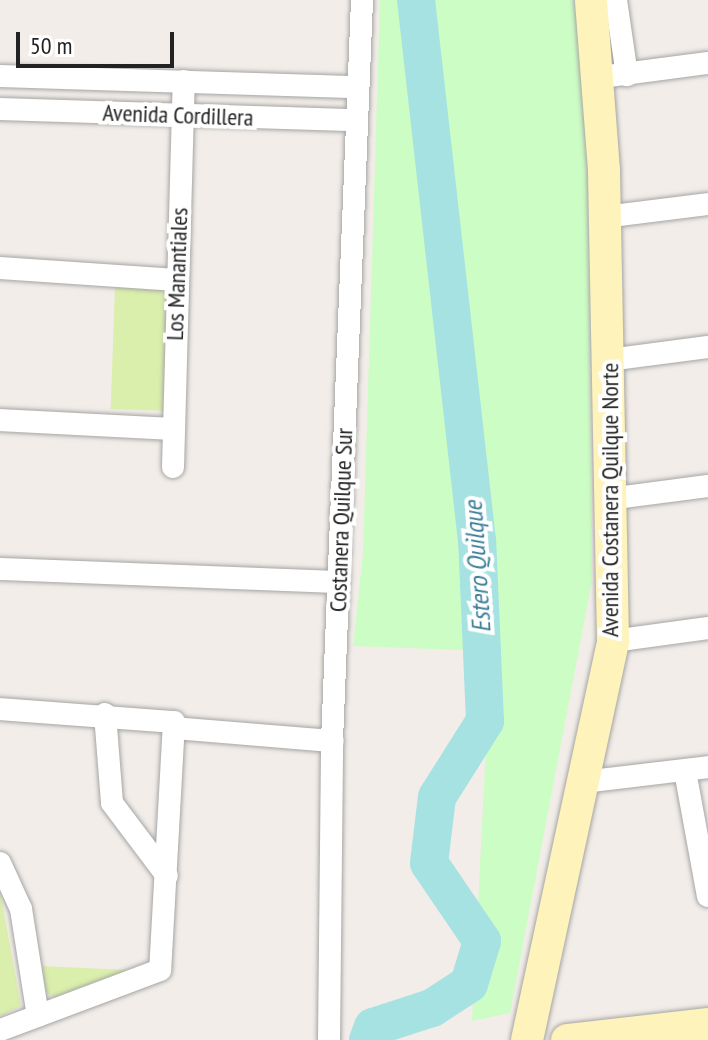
<!DOCTYPE html>
<style>
body{margin:0}
#map{position:relative;width:708px;height:1040px;overflow:hidden;background:#f2ede8;font-family:"PT Sans Narrow",sans-serif}
div>[style]{position:absolute}
[style*='--x']{left:calc(var(--x)*1px);top:calc(var(--y)*1px);width:calc(var(--w)*1px);rotate:calc(var(--a)*1deg)}
.grass>*{inset:0;background:#dbefac;transform-origin:0 0}
.park>*{inset:0;background:#ccfdc4}
.river>*{height:38px;margin:-19px;padding:0 19px;transform-origin:19px;border-radius:19px;background:#a6e2e2}
.roads{filter:drop-shadow(0 0 2px #a6a6a6) drop-shadow(0 0 2px #a6a6a6)}
.street>*{height:22px;margin:-11px;padding:0 11px;transform-origin:11px;border-radius:11px;background:#fff}
.secondary>*{height:32px;margin:-16px;padding:0 16px;transform-origin:16px;border-radius:16px;background:#fef3bb}
span{translate:-50% -50%;white-space:nowrap;text-align:center;line-height:1.15;-webkit-text-stroke:8px #fff;paint-order:stroke}
.street-label{font-size:24px;color:#222}
.water-label{font-size:26px;color:#3b7e98;font-style:italic}
.scale{position:absolute;left:16px;top:32px;width:158px;height:36px;box-sizing:border-box;border:4px solid #222;border-top:0;padding-left:10px;font-size:24px;line-height:28px;white-space:nowrap;color:#222;-webkit-text-stroke:6px #fff;paint-order:stroke}
</style>
<div id="map">
<div class="grass">
<i style="left:115px;top:285px;width:55px;height:124px;rotate:2deg"></i>
<i style="clip-path:polygon(0 891px,21px 1006px,0 1016px)"></i>
<i style="clip-path:polygon(42px 966px,149px 971px,55px 998px,45px 992px)"></i>
</div>
<div class="park">
<i style="clip-path:polygon(380px 0,574px 0,587px 90px,592px 580px,510px 1013px,472px 1021px,491px 651px,353px 646px,363px 553px)"></i>
</div>
<div class="river">
<i style="--x:368;--y:1040;--w:14;--a:-69"></i>
<i style="--x:373;--y:1027;--w:62;--a:-17.9"></i>
<i style="--x:432;--y:1008;--w:44;--a:-33"></i>
<i style="--x:469;--y:984;--w:45;--a:-73.2"></i>
<i style="--x:482;--y:941;--w:94;--a:-124.2"></i>
<i style="--x:429;--y:863;--w:66;--a:-83.1"></i>
<i style="--x:437;--y:797;--w:90;--a:-57.7"></i>
<i style="--x:485;--y:721;--w:180;--a:-92.5"></i>
<i style="--x:477;--y:541;--w:544;--a:-96.43"></i>
</div>
<div class="roads">
<div class="street">
<i style="--x:616;--y:0;--w:76;--a:81.7"></i>
<i style="--x:0;--y:76;--w:358;--a:1.8"></i>
<i style="--x:601;--y:77;--w:108;--a:-7.5"></i>
<i style="--x:0;--y:109;--w:356;--a:1.8"></i>
<i style="--x:604;--y:217;--w:105;--a:-7.1"></i>
<i style="--x:0;--y:268;--w:177;--a:3.9"></i>
<i style="--x:609;--y:360;--w:100;--a:-7.5"></i>
<i style="--x:0;--y:420;--w:172;--a:3"></i>
<i style="--x:173;--y:467;--w:386;--a:-88.4"></i>
<i style="--x:609;--y:499;--w:100;--a:-7.5"></i>
<i style="--x:0;--y:569;--w:339;--a:2.2"></i>
<i style="--x:613;--y:641;--w:96;--a:-7.8"></i>
<i style="--x:0;--y:709;--w:174;--a:4.3"></i>
<i style="--x:174;--y:722;--w:248;--a:93.2"></i>
<i style="--x:160;--y:970;--w:171;--a:159.4"></i>
<i style="--x:105;--y:714;--w:89;--a:85.5"></i>
<i style="--x:112;--y:803;--w:91;--a:53"></i>
<i style="--x:174;--y:728;--w:159;--a:4.7"></i>
<i style="--x:685;--y:771;--w:127;--a:79.6"></i>
<i style="--x:583;--y:782;--w:126;--a:-6.8"></i>
<i style="--x:0;--y:863;--w:51;--a:65.5"></i>
<i style="--x:21;--y:909;--w:108;--a:81"></i>
<i style="--x:329;--y:1040;--w:299;--a:-89.4"></i>
<i style="--x:332;--y:741;--w:742;--a:-87.68"></i>
</div>
<div class="secondary">
<i style="--x:527;--y:1040;--w:408;--a:-77.8"></i>
<i style="--x:613;--y:641;--w:471;--a:-91.1"></i>
<i style="--x:604;--y:170;--w:170;--a:-94.4"></i>
<i style="--x:567;--y:1040;--w:142;--a:-6.5"></i>
</div>
</div>
<div class="street-label">
<span style="left:178px;top:115px;rotate:2deg">Avenida Cordillera</span>
<span style="left:177px;top:274px;rotate:-88deg">Los Manantiales</span>
<span style="left:610px;top:500px;rotate:-90deg">Avenida Costanera Quilque Norte</span>
<span style="left:341px;top:520px;rotate:-88deg">Costanera Quilque Sur</span>
</div>
<div class="water-label">
<span style="left:477px;top:567px;rotate:-94deg">Estero Quilque</span>
</div>
<div class="scale">50 m</div>
</div>
